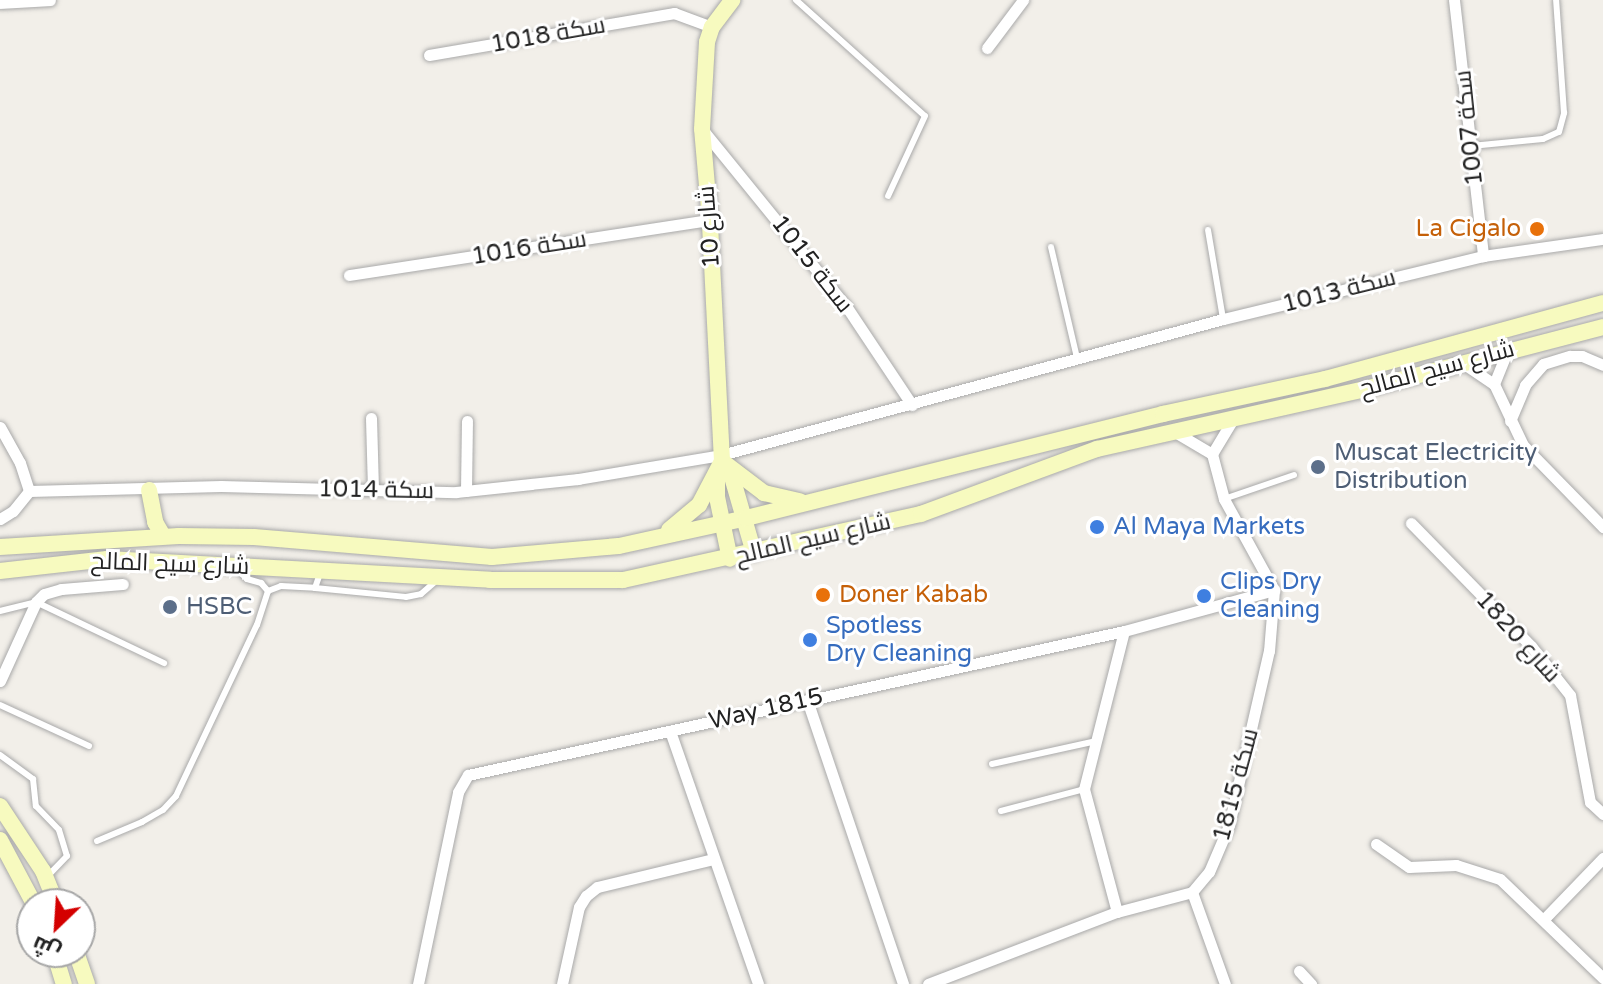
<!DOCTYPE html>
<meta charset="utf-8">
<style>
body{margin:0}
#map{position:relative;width:1603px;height:984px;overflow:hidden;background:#f2efe9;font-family:"Varela Round",Cairo,sans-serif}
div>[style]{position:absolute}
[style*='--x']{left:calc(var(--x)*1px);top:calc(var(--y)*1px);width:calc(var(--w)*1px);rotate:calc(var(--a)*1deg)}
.path>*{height:2px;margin-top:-1px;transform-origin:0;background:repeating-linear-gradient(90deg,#fa8072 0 4px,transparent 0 8px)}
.roads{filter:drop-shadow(0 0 2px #a9a9a9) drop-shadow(0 0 2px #a9a9a9)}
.lane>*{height:6px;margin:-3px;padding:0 3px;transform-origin:3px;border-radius:3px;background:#fff}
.street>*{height:11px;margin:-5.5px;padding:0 5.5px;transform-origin:5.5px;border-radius:5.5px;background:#fff}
.secondary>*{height:16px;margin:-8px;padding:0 8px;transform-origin:8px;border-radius:8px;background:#f7fabf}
.dots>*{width:22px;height:22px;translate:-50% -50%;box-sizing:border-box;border:4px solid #fff;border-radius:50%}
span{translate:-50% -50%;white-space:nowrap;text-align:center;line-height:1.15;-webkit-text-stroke:6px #fff;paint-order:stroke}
.street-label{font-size:24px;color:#222}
.food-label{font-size:24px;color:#c56008}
.right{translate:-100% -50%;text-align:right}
.left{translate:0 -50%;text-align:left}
.service-label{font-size:24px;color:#4e5e75}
.shop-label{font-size:24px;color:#366cbe}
.north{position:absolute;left:16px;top:888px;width:80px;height:80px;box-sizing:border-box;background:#fff;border:2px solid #a7a7a7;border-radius:50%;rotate:205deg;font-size:22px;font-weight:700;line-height:32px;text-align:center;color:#222}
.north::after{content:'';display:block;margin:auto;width:28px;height:36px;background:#d40000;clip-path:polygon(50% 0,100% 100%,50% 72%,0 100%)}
</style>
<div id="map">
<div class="path">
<i style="--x:25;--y:918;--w:15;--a:62"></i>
</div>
<div class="roads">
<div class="lane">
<i style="--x:796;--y:0;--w:173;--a:42"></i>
<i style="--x:925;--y:116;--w:88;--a:114.8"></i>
<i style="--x:1471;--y:146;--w:72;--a:-5.6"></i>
<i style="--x:1543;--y:139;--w:17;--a:-24"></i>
<i style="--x:1559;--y:132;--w:20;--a:-75"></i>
<i style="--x:1564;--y:113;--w:113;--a:-94"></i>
<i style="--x:1208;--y:230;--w:90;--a:80.4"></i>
<i style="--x:1051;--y:247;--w:114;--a:76.8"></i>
<i style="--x:1224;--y:499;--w:74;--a:-18.9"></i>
<i style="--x:239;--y:571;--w:11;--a:45"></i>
<i style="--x:247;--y:579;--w:15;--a:16"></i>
<i style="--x:261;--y:583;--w:11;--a:49"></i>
<i style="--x:315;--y:588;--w:91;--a:5.6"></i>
<i style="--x:406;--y:597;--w:15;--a:-11"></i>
<i style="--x:421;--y:594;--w:21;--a:-41"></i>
<i style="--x:0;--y:611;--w:37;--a:-14"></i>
<i style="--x:36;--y:602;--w:142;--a:25.5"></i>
<i style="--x:0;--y:705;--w:98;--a:24.7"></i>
<i style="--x:0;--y:755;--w:41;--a:36"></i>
<i style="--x:33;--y:779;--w:27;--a:84"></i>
<i style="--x:36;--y:806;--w:33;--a:46"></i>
<i style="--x:59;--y:830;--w:27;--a:73"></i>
<i style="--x:67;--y:856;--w:28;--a:134"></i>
<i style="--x:992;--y:764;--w:107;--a:-12.4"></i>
<i style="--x:1001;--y:811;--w:86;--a:-14.8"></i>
<i style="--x:97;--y:841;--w:49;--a:-22.9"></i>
<i style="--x:142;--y:822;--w:24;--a:-30"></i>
<i style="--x:163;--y:810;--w:19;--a:-47"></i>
<i style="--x:176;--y:796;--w:189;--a:-64.7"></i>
<i style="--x:257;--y:625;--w:36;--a:-72"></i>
<i style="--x:268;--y:591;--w:14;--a:-21"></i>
<i style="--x:281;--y:586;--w:34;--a:3"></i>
<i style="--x:315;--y:588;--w:18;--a:-71"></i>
</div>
<div class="street">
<i style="--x:1454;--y:0;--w:258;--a:83.5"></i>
<i style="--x:0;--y:3;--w:50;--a:-3.4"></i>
<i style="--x:987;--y:48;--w:60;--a:-53.1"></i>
<i style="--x:429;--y:55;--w:249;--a:-9.7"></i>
<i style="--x:674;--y:13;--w:40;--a:20.2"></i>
<i style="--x:702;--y:129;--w:228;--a:50.9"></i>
<i style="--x:846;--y:306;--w:119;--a:56.3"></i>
<i style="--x:349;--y:275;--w:365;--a:-8.7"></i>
<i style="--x:1464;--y:364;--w:36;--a:34"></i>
<i style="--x:1494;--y:384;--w:68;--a:64.6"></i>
<i style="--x:1523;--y:445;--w:115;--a:45.7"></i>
<i style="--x:1494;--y:384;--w:37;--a:-68"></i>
<i style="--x:371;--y:418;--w:72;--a:88.4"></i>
<i style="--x:1510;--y:421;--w:39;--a:-67"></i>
<i style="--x:1525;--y:385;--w:28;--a:-49"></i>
<i style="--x:1543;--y:364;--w:28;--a:-17"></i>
<i style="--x:1570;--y:356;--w:12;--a:0"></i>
<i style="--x:1582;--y:356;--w:23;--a:23"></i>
<i style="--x:0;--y:427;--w:41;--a:60.9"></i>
<i style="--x:20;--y:463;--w:29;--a:72"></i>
<i style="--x:1212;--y:454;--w:39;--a:-59"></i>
<i style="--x:29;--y:491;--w:192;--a:-1.5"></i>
<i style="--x:221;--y:486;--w:235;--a:1.5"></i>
<i style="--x:456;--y:492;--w:123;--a:-6.1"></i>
<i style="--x:578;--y:479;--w:145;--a:-9.5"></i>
<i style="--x:721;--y:455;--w:520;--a:-15.16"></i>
<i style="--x:1223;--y:319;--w:268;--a:-13.6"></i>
<i style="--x:1483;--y:256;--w:121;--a:-8.1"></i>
<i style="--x:466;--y:491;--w:70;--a:-89.2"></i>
<i style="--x:0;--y:519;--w:15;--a:-32"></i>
<i style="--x:13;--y:511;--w:26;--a:-51"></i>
<i style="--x:1411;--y:523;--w:172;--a:45.7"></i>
<i style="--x:1531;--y:646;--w:63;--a:51.5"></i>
<i style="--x:1570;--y:695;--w:109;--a:79.4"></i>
<i style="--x:1590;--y:802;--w:18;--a:43"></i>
<i style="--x:0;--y:681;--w:87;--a:-65.5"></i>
<i style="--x:36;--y:602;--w:11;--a:-45"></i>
<i style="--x:44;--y:594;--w:18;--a:-16"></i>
<i style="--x:61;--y:589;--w:62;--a:-4.6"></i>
<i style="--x:807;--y:700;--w:300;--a:71.3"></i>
<i style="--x:670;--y:731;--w:268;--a:70.8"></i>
<i style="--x:1376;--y:844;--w:40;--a:34.9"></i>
<i style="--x:1409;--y:867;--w:47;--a:-2.4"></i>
<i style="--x:1456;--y:865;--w:46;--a:17.7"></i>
<i style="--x:1500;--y:879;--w:143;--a:43.9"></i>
<i style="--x:1192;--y:892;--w:98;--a:70.3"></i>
<i style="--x:1117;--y:912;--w:127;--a:-105"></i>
<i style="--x:1084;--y:789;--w:163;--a:-75.8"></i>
<i style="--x:1544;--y:919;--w:85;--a:-46"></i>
<i style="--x:1299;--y:971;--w:18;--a:47"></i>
<i style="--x:418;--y:984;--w:196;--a:-78.2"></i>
<i style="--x:458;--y:792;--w:20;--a:-60"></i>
<i style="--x:468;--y:775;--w:672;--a:-12.38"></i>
<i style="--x:1124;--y:631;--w:156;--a:-15.3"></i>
<i style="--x:562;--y:984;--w:79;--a:-77.6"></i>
<i style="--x:579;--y:907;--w:13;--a:-58"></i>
<i style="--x:586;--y:896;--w:14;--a:-39"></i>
<i style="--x:597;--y:887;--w:120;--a:-13.5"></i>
<i style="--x:928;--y:984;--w:202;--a:-20.9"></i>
<i style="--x:1117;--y:912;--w:78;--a:-14.9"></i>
<i style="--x:1192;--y:892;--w:26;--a:-50"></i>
<i style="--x:1209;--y:872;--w:51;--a:-66.9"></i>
<i style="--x:1229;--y:825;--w:179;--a:-77.1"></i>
<i style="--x:1269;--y:651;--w:61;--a:-85.3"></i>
<i style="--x:1274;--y:590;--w:104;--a:-118.8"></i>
<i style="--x:1224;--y:499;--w:47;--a:-104.9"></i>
<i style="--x:1212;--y:454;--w:43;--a:-149.3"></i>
</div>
<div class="secondary">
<i style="--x:722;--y:461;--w:53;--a:37.3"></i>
<i style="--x:764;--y:493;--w:37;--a:13"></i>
<i style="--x:730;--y:470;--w:86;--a:73.9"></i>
<i style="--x:717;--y:474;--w:23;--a:90"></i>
<i style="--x:717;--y:497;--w:63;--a:78.2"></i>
<i style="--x:149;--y:490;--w:33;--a:79"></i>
<i style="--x:155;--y:522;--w:16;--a:60"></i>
<i style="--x:669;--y:530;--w:39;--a:-40"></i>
<i style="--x:699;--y:505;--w:50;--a:-62.4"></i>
<i style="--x:722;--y:461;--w:241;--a:-92.9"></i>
<i style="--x:710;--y:220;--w:91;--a:-95"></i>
<i style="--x:702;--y:129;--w:87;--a:-86.7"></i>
<i style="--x:707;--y:42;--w:16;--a:-72"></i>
<i style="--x:712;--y:27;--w:34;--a:-53"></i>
<i style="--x:0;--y:547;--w:179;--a:-3.5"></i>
<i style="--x:179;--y:536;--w:75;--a:0.8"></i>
<i style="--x:254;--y:537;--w:239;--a:4.8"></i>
<i style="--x:492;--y:557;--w:127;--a:-5"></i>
<i style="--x:619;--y:546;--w:130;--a:-12.4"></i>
<i style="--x:746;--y:518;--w:430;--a:-14"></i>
<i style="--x:1163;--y:414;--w:166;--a:-12.2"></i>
<i style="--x:1325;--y:379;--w:288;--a:-15.3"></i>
<i style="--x:0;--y:571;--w:108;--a:-6.4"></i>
<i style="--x:107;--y:559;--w:384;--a:3.1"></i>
<i style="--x:490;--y:580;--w:133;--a:0"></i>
<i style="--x:623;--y:580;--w:305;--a:-12.5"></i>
<i style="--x:921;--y:514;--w:188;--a:-20.3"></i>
<i style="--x:1097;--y:449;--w:279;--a:-12.6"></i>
<i style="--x:1369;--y:388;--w:242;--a:-14.6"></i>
<i style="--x:0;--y:806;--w:78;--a:56.5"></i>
<i style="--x:43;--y:871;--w:35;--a:68"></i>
<i style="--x:0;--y:840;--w:72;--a:62"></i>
<i style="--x:54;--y:952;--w:34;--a:73"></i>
<i style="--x:76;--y:952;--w:34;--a:71"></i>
</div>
</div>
<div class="dots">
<i style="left:1537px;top:229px;background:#e8710a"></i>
<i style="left:1318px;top:467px;background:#5c6f8a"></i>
<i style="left:1097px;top:527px;background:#3f7fe0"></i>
<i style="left:823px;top:595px;background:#e8710a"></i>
<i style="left:1204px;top:596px;background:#3f7fe0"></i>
<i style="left:170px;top:607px;background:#5c6f8a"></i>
<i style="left:810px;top:640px;background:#3f7fe0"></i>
</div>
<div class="street-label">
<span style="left:548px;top:35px;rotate:-10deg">سكة 1018</span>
<span style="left:1469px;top:128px;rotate:-96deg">سكة 1007</span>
<span style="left:709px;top:227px;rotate:-94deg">شارع 10</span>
<span style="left:529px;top:248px;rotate:-9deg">سكة 1016</span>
<span style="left:812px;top:264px;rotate:52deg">سكة 1015</span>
<span style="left:1339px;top:291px;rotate:-14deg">سكة 1013</span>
<span style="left:1437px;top:369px;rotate:-15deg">شارع سيح المالح</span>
<span style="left:376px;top:490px;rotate:1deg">سكة 1014</span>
<span style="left:813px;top:539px;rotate:-13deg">شارع سيح المالح</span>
<span style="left:170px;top:564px;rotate:2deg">شارع سيح المالح</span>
<span style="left:1518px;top:637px;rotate:48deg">1820 شارع</span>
<span style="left:766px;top:709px;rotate:-13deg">Way 1815</span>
<span style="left:1236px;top:785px;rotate:-75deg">سكة 1815</span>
</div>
<div class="food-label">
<span class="right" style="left:1521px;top:229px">La Cigalo</span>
<span class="left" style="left:839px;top:595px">Doner Kabab</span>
</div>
<div class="service-label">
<span class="left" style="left:1334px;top:467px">Muscat Electricity<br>Distribution</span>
<span class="left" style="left:186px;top:607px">HSBC</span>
</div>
<div class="shop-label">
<span class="left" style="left:1113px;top:527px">Al Maya Markets</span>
<span class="left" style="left:1220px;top:596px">Clips Dry<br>Cleaning</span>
<span class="left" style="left:826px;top:640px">Spotless<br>Dry Cleaning</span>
</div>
<div class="north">ش</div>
</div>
